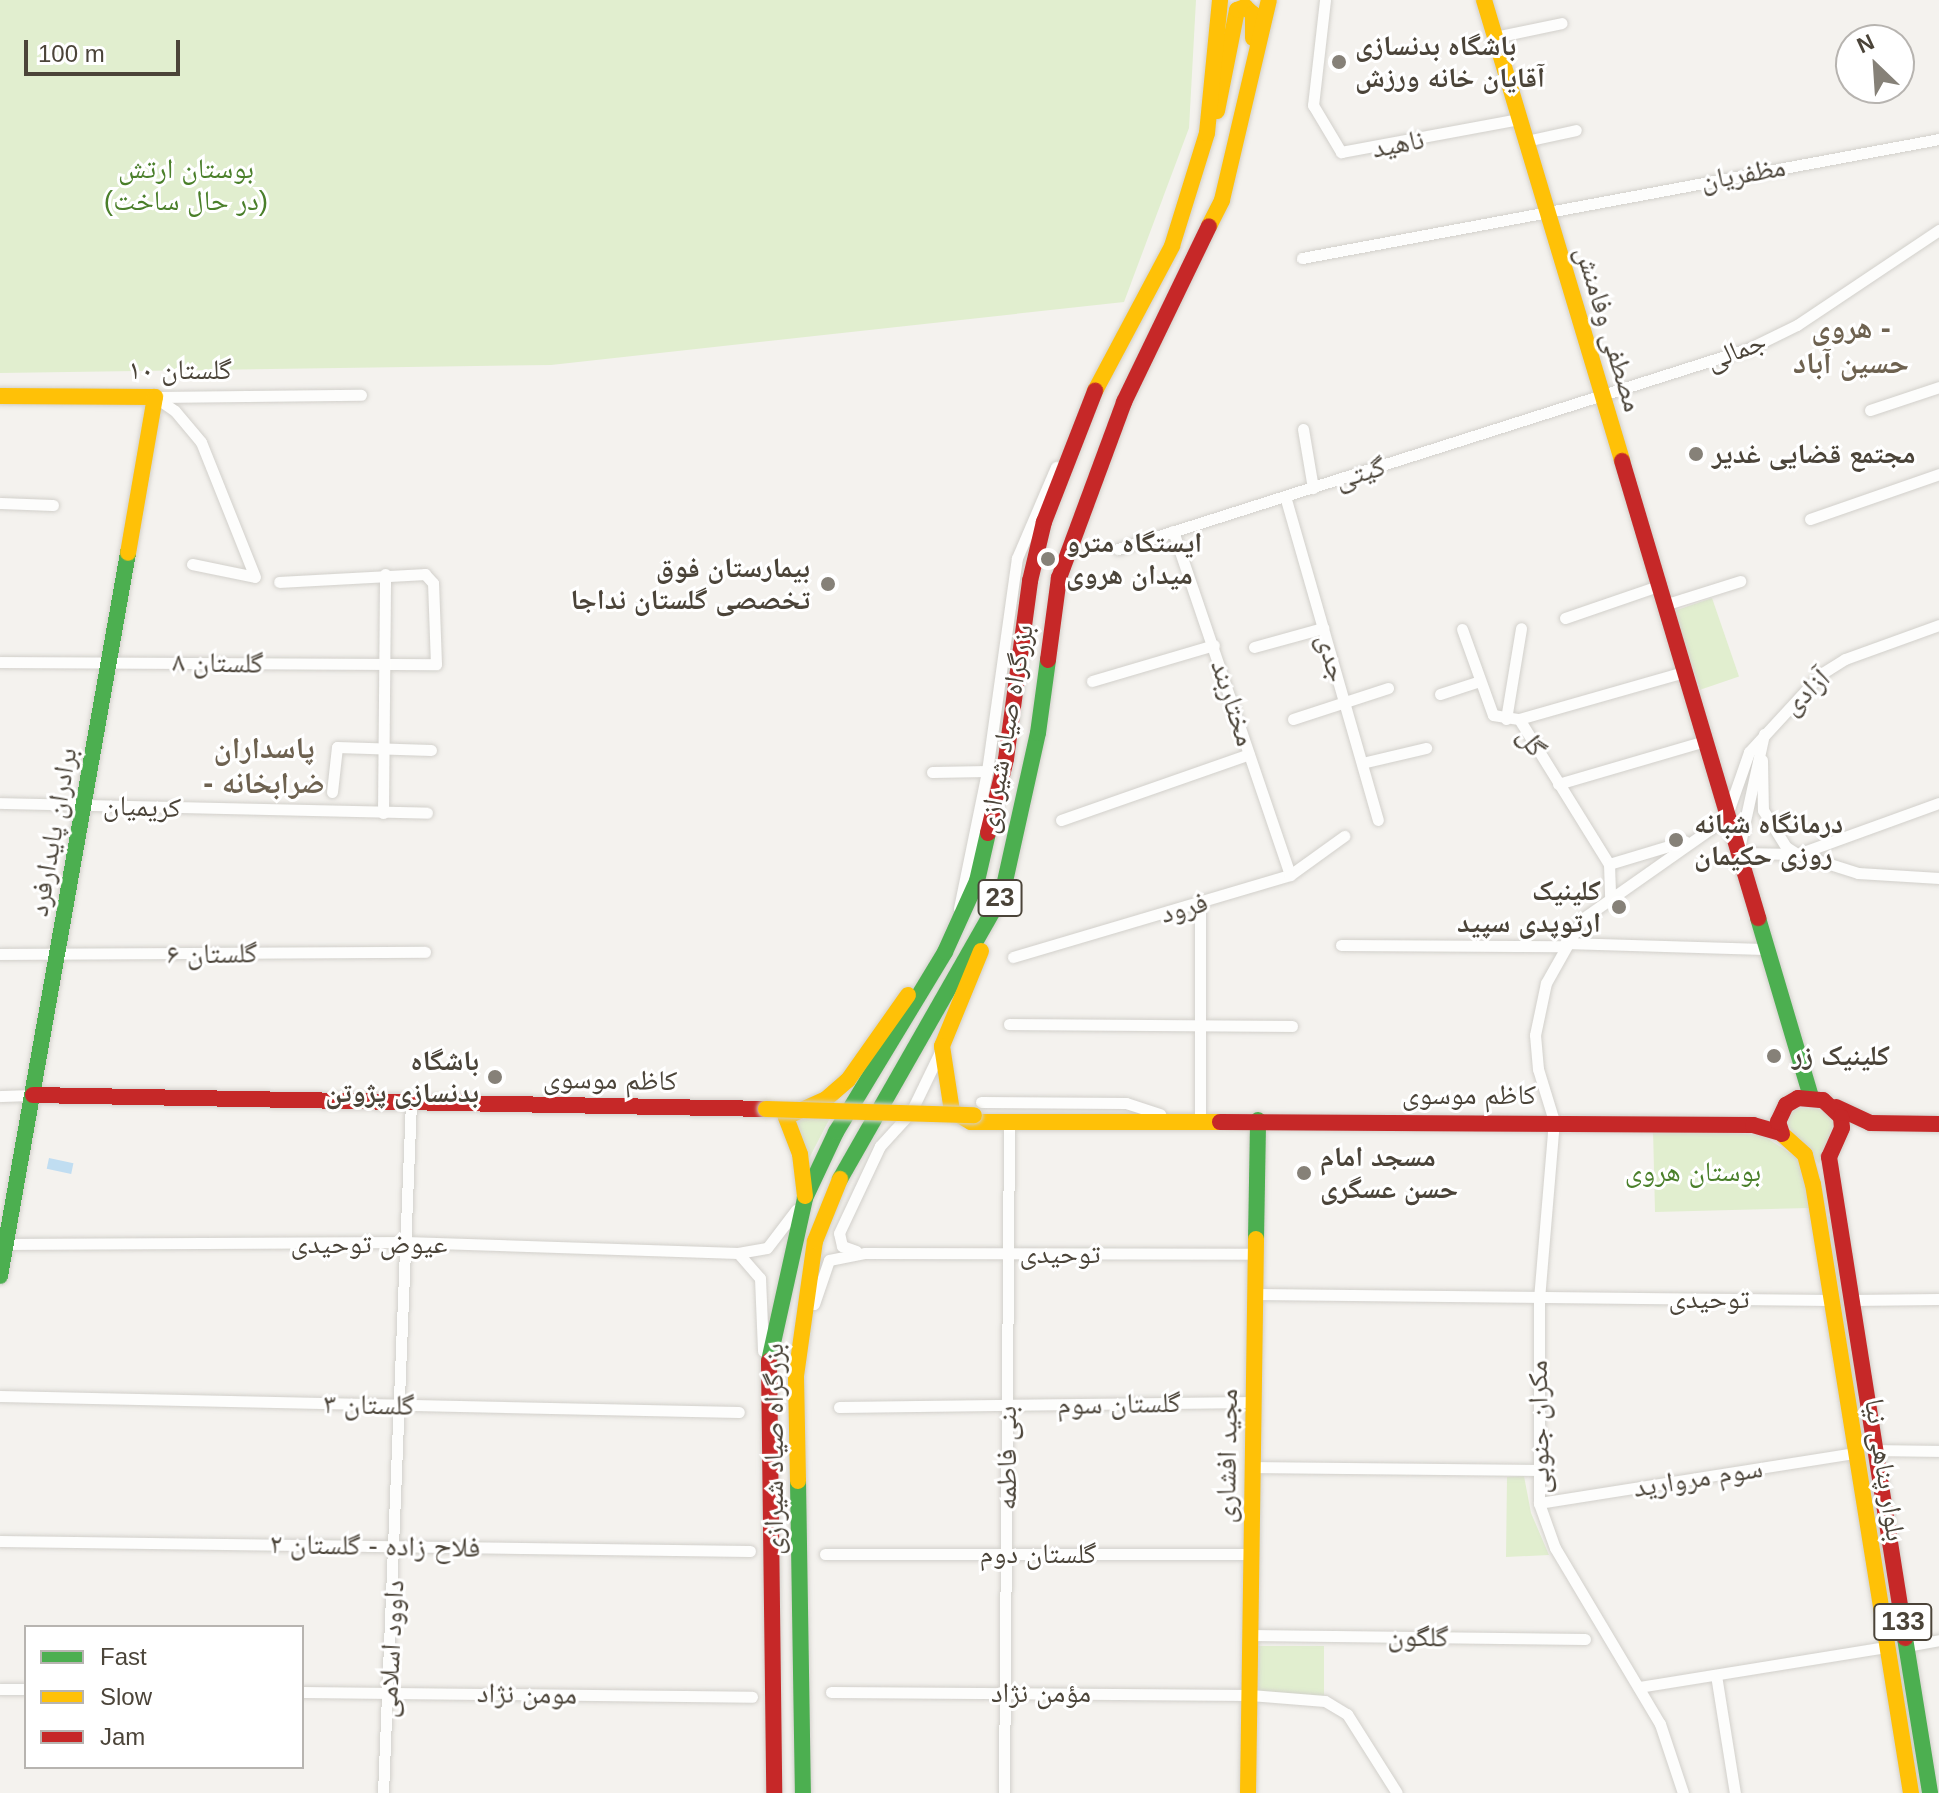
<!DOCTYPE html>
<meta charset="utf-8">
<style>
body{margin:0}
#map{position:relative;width:1939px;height:1793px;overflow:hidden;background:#f4f2ee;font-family:Helvetica,"Noto Naskh Arabic",sans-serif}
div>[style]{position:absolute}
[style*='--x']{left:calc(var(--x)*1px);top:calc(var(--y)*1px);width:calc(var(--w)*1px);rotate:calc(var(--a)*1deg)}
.green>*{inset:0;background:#e1eecf;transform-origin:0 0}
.water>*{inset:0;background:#c0ddf1;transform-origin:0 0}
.roads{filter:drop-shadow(0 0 2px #d2d0cb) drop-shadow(0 0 2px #d2d0cb)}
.street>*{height:11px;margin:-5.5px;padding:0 5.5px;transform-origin:5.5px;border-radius:5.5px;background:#fdfdfc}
.fast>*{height:16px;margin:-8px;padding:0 8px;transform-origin:8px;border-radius:8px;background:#4caf50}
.slow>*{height:16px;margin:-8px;padding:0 8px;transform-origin:8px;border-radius:8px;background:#ffc107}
.jam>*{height:16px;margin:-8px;padding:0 8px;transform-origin:8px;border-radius:8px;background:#c62828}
.bridges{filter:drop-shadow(0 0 2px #d3cfc5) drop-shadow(0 0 2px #d3cfc5)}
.slow-bridge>*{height:16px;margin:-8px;padding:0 8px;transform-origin:8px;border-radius:8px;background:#ffc107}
.dots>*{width:22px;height:22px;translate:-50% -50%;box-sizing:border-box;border:4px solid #fff;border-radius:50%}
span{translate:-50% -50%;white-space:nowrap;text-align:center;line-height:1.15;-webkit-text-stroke:6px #fff;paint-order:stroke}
.shield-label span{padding:2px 6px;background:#fff;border:2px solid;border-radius:6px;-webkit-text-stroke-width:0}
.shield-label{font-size:26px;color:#4b4439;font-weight:700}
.poi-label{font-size:28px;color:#4b4439;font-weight:700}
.left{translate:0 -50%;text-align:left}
.right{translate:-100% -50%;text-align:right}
.street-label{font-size:28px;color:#4b4439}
.park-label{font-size:28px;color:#4a7f2a}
.neighbourhood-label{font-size:30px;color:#6e6250;font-weight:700}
.legend{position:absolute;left:24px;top:1625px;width:280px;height:144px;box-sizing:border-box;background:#fff;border:2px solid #b7b4b0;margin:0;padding:10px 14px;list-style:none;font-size:24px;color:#4b4439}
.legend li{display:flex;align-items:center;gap:16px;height:40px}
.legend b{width:40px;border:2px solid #b7b4b0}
.north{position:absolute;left:1835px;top:24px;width:80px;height:80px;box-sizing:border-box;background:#fff;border:2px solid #b7b4b0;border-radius:50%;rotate:335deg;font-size:22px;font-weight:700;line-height:32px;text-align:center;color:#4b4439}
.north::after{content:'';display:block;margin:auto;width:28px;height:36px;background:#868178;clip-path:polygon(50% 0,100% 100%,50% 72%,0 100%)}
.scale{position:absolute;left:24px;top:40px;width:156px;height:36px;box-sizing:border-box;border:4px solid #4b4439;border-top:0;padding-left:10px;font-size:24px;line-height:28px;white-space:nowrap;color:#4b4439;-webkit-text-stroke:6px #fff;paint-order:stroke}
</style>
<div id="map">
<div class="green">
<i style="clip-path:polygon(0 0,1196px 0,1189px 128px,1124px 302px,551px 365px,0 373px)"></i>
<i style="left:1712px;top:598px;width:83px;height:41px;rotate:71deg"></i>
<i style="clip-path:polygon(1799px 1108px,1825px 1109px,1835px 1120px,1819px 1164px,1787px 1125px,1791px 1111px)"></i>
<i style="clip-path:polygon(806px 1118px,830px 1118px,805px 1166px,794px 1122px)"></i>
<i style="clip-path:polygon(1653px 1129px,1762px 1135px,1801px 1160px,1809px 1208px,1655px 1212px)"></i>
<i style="clip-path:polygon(1828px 1216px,1830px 1217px,1860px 1418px,1857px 1417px)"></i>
<i style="clip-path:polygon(1869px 1467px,1923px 1793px,1917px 1793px)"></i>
<i style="clip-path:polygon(1524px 1476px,1531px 1513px,1549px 1555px,1506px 1557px,1507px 1477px)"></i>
<i style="left:1324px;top:1646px;width:52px;height:66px;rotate:90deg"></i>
</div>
<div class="water">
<i style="left:49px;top:1158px;width:25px;height:11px;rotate:12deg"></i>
</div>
<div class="roads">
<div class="street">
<i style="--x:1325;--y:0;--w:106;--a:96.5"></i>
<i style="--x:1313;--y:105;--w:55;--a:59.2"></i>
<i style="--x:1341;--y:152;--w:181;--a:-10.5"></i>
<i style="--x:1495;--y:37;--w:68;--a:-11.8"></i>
<i style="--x:1526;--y:141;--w:51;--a:-12.4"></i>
<i style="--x:1302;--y:258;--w:648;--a:-10.58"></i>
<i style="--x:155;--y:397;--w:24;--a:35"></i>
<i style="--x:175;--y:411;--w:40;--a:50"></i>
<i style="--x:201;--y:442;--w:145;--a:68.2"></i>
<i style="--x:156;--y:397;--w:205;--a:-0.6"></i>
<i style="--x:1870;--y:410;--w:73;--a:-18.4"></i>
<i style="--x:1303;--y:429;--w:60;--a:80.4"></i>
<i style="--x:1285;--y:496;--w:337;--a:74"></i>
<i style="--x:0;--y:503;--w:53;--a:2.2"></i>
<i style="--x:1810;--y:519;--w:137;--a:-19.2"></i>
<i style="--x:1173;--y:531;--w:363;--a:71.2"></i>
<i style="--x:1118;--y:549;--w:663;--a:-17.64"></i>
<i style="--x:1750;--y:348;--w:52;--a:-26.1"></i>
<i style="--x:1797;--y:325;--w:171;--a:-33.8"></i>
<i style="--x:192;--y:564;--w:64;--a:11.7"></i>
<i style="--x:1664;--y:605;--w:80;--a:-17.5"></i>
<i style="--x:1565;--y:618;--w:98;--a:-19"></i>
<i style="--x:1462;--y:629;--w:91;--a:70.2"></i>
<i style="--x:1493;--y:715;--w:26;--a:9"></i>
<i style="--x:1519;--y:719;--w:171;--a:58.2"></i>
<i style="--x:1254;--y:647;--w:72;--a:-15.4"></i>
<i style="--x:0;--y:662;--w:436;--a:0.3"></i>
<i style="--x:436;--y:664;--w:81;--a:-92.1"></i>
<i style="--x:433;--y:583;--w:12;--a:-132"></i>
<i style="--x:425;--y:574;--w:146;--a:176.9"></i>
<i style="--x:1092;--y:681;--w:127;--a:-16.4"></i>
<i style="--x:1440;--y:694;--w:40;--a:-18"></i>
<i style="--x:1293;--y:719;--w:100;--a:-18.1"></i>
<i style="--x:1506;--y:719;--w:92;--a:-80.6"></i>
<i style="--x:1519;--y:719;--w:172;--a:-15.9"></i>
<i style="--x:1764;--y:734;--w:122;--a:102.3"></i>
<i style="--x:1738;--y:853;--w:60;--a:1"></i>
<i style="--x:1798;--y:854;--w:63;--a:17.6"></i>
<i style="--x:1858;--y:873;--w:81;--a:3.5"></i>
<i style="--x:1762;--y:760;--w:50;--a:88.9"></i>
<i style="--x:1763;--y:810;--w:44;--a:58.1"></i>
<i style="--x:1786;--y:847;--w:13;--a:32"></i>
<i style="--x:1362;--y:763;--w:66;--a:-13.2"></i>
<i style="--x:932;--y:772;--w:55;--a:-1"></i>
<i style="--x:1558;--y:784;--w:146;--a:-16.3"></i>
<i style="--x:332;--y:792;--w:45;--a:-83.7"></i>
<i style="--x:337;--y:747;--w:94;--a:1.8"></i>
<i style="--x:0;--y:803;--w:427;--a:1.3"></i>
<i style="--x:1728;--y:812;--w:64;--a:-70.7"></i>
<i style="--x:1749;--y:752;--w:106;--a:-47.3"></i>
<i style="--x:1821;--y:674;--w:28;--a:-32"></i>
<i style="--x:1845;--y:659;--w:100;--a:-19.9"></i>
<i style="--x:383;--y:813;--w:239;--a:-89.5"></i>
<i style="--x:1061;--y:820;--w:199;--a:-19.3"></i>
<i style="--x:1798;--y:854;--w:150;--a:-19.9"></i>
<i style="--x:1609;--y:864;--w:79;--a:-16.8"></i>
<i style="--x:1609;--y:864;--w:32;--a:88"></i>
<i style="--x:1200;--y:904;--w:215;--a:90"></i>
<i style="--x:959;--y:908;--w:140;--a:-78.4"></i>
<i style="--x:987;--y:771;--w:215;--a:-82"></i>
<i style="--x:1017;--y:558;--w:99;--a:-66.8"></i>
<i style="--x:1565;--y:943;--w:199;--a:1.7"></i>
<i style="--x:1341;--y:945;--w:222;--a:0.3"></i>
<i style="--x:0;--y:954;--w:425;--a:-0.3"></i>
<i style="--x:1013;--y:957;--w:289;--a:-16.5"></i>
<i style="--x:1290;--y:875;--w:67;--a:-35.8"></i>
<i style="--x:1009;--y:1024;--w:283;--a:0.4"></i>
<i style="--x:0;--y:1096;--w:33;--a:-2"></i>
<i style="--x:981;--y:1102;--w:145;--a:0.4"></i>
<i style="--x:1126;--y:1103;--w:36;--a:18"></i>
<i style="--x:1;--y:1244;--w:404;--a:-0.3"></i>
<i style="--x:405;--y:1242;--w:333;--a:1.9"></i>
<i style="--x:738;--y:1253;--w:29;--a:-10"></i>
<i style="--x:767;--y:1248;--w:48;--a:-52.7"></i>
<i style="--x:856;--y:1251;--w:15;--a:-160"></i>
<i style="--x:842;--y:1246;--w:13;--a:-103"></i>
<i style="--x:839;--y:1233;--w:96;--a:-64.8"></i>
<i style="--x:880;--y:1146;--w:46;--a:-47.6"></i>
<i style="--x:911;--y:1112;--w:71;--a:-64.2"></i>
<i style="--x:738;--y:1253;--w:33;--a:49"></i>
<i style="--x:760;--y:1278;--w:73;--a:87.6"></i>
<i style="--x:1255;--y:1294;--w:577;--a:0.6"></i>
<i style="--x:1851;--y:1300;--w:88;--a:-0.7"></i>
<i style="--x:814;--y:1304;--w:46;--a:-71.2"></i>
<i style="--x:829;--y:1260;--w:37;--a:-11"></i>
<i style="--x:865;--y:1253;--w:391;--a:0.1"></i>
<i style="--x:0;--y:1396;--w:739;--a:1.24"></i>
<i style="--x:839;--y:1407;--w:415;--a:-0.7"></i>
<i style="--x:1876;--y:1450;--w:63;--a:0.9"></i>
<i style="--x:1253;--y:1467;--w:283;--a:0.6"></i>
<i style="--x:1539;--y:1503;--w:321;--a:-9"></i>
<i style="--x:0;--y:1541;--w:750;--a:0.76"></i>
<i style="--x:825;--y:1554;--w:427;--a:0"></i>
<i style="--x:1250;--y:1635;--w:335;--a:0.7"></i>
<i style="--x:1906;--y:1646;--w:34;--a:-10"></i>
<i style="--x:1716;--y:1675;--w:120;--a:80.9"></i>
<i style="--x:1639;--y:1687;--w:243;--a:-9.2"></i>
<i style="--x:0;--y:1689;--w:26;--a:0"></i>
<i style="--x:302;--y:1692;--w:450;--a:0.6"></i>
<i style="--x:831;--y:1692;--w:419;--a:0.4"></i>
<i style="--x:1250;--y:1695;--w:75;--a:4.6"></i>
<i style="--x:1325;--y:1701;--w:26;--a:31"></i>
<i style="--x:1347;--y:1714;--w:93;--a:57.7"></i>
<i style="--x:383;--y:1793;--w:691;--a:-87.68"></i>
<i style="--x:1004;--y:1793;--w:670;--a:-89.57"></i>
<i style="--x:1683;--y:1793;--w:73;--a:-108.4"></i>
<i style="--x:1660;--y:1724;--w:205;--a:-120.8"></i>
<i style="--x:1555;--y:1548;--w:48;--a:-109.6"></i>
<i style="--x:1539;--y:1503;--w:204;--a:-90"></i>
<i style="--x:1539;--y:1299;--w:179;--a:-85.2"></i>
<i style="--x:1554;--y:1121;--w:54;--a:-107.1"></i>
<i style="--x:1538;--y:1069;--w:34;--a:-95"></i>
<i style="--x:1535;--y:1035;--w:53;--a:-78.1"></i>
<i style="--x:1546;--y:983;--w:73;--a:-60.6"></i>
<i style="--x:1582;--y:919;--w:169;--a:-35.1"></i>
</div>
<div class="fast">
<i style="--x:1758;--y:918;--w:187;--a:73.5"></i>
<i style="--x:840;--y:1179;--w:327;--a:-60.3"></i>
<i style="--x:1002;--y:895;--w:166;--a:-77.5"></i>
<i style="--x:1038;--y:733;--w:74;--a:-82.2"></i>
<i style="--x:1256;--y:1239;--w:119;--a:-89"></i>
<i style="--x:0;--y:1276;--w:734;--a:-79.96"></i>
<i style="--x:769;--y:1361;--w:167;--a:-77.5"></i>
<i style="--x:805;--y:1198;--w:73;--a:-64.8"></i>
<i style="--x:836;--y:1132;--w:210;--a:-58.8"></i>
<i style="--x:945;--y:952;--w:78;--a:-65.7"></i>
<i style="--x:977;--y:881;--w:49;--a:-77.1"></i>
<i style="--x:798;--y:1481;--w:312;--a:89.1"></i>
<i style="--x:1905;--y:1638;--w:157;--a:80.8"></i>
</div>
<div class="slow">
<i style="--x:1484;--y:0;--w:481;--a:73.3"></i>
<i style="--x:1217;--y:111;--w:103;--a:-78.8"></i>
<i style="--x:1237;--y:10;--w:9;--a:-21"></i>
<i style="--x:1245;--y:7;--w:11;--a:41"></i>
<i style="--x:1253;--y:14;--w:24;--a:90"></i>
<i style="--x:1209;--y:226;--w:29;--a:-63"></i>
<i style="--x:1222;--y:200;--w:205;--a:-76.8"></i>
<i style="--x:1095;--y:391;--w:164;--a:-62"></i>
<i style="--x:1172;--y:246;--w:118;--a:-72.8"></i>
<i style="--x:1207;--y:133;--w:134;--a:-84.4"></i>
<i style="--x:0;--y:396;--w:155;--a:0.4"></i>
<i style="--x:155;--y:397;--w:158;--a:99.8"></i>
<i style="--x:981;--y:951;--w:103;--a:112.3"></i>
<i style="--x:942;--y:1046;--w:66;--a:81.3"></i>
<i style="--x:952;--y:1111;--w:22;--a:30"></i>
<i style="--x:971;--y:1122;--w:249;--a:0"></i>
<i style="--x:1782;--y:1134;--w:31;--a:42"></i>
<i style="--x:1805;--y:1155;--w:30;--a:75"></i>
<i style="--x:1813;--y:1184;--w:617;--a:80.86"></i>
<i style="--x:805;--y:1196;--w:42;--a:-96.8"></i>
<i style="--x:800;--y:1154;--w:40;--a:-111"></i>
<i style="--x:786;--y:1117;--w:44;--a:-24.2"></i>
<i style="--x:826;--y:1099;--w:29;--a:-41"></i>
<i style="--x:848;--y:1080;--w:104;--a:-54.8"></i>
<i style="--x:798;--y:1481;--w:105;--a:-91.1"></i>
<i style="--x:796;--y:1376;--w:136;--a:-82"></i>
<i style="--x:815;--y:1241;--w:67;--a:-68"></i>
<i style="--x:1248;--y:1793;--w:554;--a:-89.17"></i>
</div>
<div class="jam">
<i style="--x:1622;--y:461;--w:477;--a:73.4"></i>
<i style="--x:1048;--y:660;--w:83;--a:-82.4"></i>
<i style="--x:1059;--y:578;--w:188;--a:-69.7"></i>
<i style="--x:1124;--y:402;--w:195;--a:-64.2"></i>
<i style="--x:988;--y:833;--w:76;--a:-76.3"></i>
<i style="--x:1006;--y:759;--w:180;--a:-82.3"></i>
<i style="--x:1030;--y:581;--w:61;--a:-76.7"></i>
<i style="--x:1044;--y:522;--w:141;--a:-68.7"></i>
<i style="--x:33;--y:1095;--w:733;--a:1.09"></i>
<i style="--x:1836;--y:1107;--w:38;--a:25"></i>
<i style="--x:1870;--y:1123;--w:69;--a:0.8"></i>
<i style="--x:1220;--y:1122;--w:533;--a:0.32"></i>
<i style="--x:1753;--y:1125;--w:29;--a:16"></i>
<i style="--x:1782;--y:1134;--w:13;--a:-108"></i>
<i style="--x:1778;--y:1122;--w:19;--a:-65"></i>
<i style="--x:1786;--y:1105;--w:14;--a:-30"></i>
<i style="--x:1798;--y:1098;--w:25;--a:5"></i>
<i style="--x:1823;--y:1100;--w:25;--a:43"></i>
<i style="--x:1841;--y:1117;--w:11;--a:85"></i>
<i style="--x:1842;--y:1128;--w:32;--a:114"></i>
<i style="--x:1829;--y:1157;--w:487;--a:81"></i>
<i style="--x:769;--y:1361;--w:432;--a:89.3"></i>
</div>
</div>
<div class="bridges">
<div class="slow-bridge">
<i style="--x:766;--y:1109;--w:208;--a:1.7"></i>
</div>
</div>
<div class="dots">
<i style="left:1339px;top:62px;background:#868178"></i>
<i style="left:1696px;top:454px;background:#868178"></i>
<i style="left:1048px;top:559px;background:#868178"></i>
<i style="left:828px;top:584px;background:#868178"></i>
<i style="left:1676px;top:840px;background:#868178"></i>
<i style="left:1619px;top:907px;background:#868178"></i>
<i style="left:1774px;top:1056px;background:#868178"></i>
<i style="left:495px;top:1077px;background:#868178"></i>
<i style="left:1304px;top:1173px;background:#868178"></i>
</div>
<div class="shield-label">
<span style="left:1000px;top:898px">23</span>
<span style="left:1903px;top:1622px">133</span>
</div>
<div class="poi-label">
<span class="left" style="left:1355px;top:62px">باشگاه بدنسازی<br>آقایان خانه ورزش</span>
<span class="left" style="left:1712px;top:454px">مجتمع قضایی غدیر</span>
<span class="left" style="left:1066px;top:559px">ایستگاه مترو<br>میدان هروی</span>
<span class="right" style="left:810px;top:584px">بیمارستان فوق<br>تخصصی گلستان نداجا</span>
<span class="left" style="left:1694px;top:840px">درمانگاه شبانه<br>روزی حکیمان</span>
<span class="right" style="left:1601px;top:907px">کلینیک<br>ارتوپدی سپید</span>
<span class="left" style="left:1792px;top:1056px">کلینیک زر</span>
<span class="right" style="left:479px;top:1077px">باشگاه<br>بدنسازی پژوتن</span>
<span class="left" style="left:1320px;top:1173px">مسجد امام<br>حسن عسگری</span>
</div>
<div class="street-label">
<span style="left:1398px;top:144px;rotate:-11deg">ناهید</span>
<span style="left:1743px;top:174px;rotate:-10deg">مظفریان</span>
<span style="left:1609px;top:329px;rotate:73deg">مصطفی وفامنش</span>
<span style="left:1736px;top:351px;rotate:-21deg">جمالی</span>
<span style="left:180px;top:370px">گلستان ۱۰</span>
<span style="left:1360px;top:473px;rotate:-17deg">گیتی</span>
<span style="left:1332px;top:658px;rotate:74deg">جدی</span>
<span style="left:218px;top:663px;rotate:1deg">گلستان ۸</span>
<span style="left:1806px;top:692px;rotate:-43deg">آزادی</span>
<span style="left:1233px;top:703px;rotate:72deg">مختاربند</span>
<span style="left:1006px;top:729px;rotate:-80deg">بزرگراه صیاد شیرازی</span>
<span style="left:1532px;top:742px;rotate:58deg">گل</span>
<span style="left:142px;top:807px;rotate:2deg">کریمیان</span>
<span style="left:53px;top:832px;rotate:-80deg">برادران پایدارفرد</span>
<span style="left:1184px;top:908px;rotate:-16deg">فرود</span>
<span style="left:212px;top:954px;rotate:-1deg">گلستان ۶</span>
<span style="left:610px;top:1080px;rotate:1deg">کاظم موسوی</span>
<span style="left:1469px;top:1095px">کاظم موسوی</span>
<span style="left:369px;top:1244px">عیوض توحیدی</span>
<span style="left:1060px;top:1254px">توحیدی</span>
<span style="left:1709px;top:1299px">توحیدی</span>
<span style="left:1119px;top:1404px;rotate:-1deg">گلستان سوم</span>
<span style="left:369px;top:1405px;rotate:1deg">گلستان ۳</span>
<span style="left:1539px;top:1427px;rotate:-91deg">مکران جنوبی</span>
<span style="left:774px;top:1449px;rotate:-90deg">بزرگراه صیاد شیرازی</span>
<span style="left:1227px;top:1456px;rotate:-89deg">مجید افشاری</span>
<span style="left:1007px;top:1458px;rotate:-90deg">بنی فاطمه</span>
<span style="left:1885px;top:1470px;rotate:81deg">بلوار پناهی نیا</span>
<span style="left:1698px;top:1478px;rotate:-9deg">سوم مروارید</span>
<span style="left:375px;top:1546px;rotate:1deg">فلاح زاده - گلستان ۲</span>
<span style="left:1038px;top:1554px">گلستان دوم</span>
<span style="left:1418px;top:1637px;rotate:1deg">گلگون</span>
<span style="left:391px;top:1649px;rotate:-87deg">داوود اسلامی</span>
<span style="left:1041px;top:1693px">مؤمن نژاد</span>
<span style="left:527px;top:1694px;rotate:1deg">مومن نژاد</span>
</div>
<div class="park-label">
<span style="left:186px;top:185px">بوستان ارتش<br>(در حال ساخت)</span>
<span style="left:1693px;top:1172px">بوستان هروی</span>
</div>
<div class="neighbourhood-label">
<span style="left:1851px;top:345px">هروی -<br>حسین آباد</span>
<span style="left:264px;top:765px">پاسداران<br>- ضرابخانه</span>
</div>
<ul class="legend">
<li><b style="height:10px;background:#4caf50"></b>Fast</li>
<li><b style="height:10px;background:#ffc107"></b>Slow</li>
<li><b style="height:10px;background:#c62828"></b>Jam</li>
</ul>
<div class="north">N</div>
<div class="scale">100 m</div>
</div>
